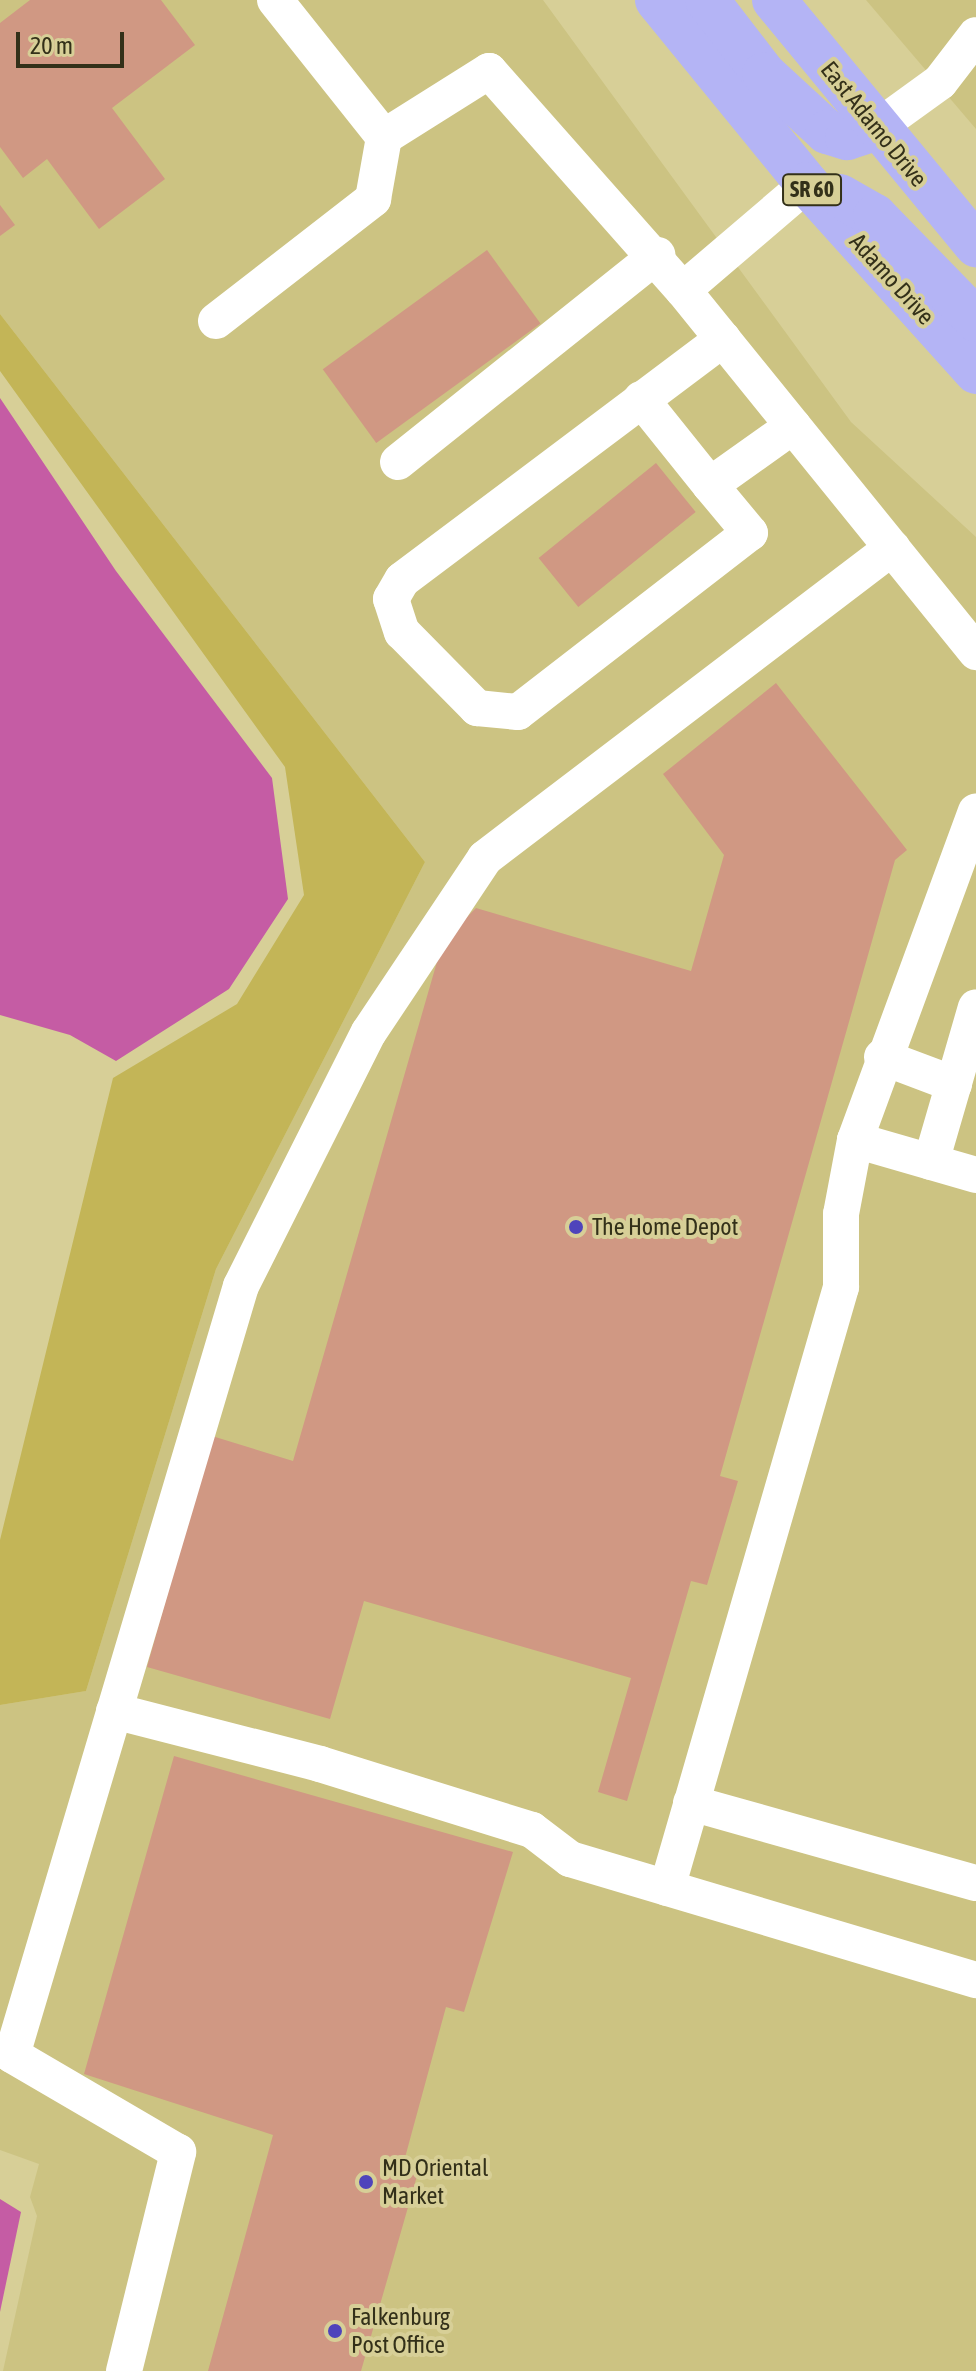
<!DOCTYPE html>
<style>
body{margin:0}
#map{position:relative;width:976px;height:2371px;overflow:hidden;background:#d7cf97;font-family:"Asap Condensed",sans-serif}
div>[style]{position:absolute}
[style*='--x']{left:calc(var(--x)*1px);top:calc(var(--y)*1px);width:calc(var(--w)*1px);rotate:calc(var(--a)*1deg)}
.built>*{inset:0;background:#ccc382}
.green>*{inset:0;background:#c3b557}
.water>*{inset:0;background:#c55ca4}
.building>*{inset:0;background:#d09883;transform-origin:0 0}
.minor>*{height:36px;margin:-18px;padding:0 18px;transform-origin:18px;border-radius:18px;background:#fff}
.major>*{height:44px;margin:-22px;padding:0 22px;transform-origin:22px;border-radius:22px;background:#b4b4f5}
.dots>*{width:22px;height:22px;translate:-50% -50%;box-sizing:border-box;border:4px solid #d7cf97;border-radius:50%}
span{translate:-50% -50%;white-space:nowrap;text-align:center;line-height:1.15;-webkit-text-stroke:8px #d7cf97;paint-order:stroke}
.shield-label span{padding:2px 6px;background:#d7cf97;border:2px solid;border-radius:6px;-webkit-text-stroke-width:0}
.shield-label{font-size:22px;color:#333019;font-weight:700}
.street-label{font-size:24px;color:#333019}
.poi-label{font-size:24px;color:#333019}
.left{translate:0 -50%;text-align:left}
.scale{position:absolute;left:16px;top:32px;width:108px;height:36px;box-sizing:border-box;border:4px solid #333019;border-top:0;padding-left:10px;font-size:24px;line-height:28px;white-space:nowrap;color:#333019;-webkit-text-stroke:6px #d7cf97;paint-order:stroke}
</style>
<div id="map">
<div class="built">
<i style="clip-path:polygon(0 0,543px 0,851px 422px,976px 537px,976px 2371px,3px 2371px,37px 2216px,30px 2197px,39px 2164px,0 2150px,0 1705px,86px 1691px,216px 1269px,425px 862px,0 314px)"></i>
<i style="clip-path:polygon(866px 0,976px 0,976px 129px)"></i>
</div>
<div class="green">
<i style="clip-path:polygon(0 314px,425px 862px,216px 1269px,86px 1691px,0 1705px,0 1540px,113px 1078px,237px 1004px,304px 895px,285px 767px,0 371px)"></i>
</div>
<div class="water">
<i style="clip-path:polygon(0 398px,116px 571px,272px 778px,288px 899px,229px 989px,116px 1061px,70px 1035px,0 1015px)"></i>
<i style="clip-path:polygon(0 2199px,21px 2212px,0 2312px)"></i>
</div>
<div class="building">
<i style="clip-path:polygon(30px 0,161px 0,195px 45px,112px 108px,165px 179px,99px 229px,47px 159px,23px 178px,0 147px,0 23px)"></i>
<i style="clip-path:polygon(0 205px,15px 225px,0 236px)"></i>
<i style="left:487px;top:250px;width:91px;height:203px;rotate:54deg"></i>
<i style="left:656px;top:463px;width:63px;height:151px;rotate:51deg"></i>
<i style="clip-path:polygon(776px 683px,907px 850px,895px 860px,720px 1476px,738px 1481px,707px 1585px,691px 1581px,627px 1801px,598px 1792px,631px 1678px,364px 1601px,330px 1719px,147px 1667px,212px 1436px,293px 1461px,443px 941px,476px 908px,691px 971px,724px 855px,663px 774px)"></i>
<i style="clip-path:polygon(174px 1756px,513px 1852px,464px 2012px,446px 2007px,403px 2165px,419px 2169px,361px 2371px,208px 2371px,273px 2135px,84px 2074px)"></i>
</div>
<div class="minor">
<i style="--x:275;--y:0;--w:175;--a:51.5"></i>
<i style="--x:384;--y:137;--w:124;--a:-32.2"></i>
<i style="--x:489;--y:71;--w:293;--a:48.5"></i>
<i style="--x:683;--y:290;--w:163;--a:-40.5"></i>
<i style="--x:875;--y:129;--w:80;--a:-35.9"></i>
<i style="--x:940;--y:82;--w:59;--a:-52.5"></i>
<i style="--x:683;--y:290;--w:466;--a:51"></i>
<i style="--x:216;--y:321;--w:199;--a:-37.8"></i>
<i style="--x:373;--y:199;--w:63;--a:-79.9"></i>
<i style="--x:723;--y:339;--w:401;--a:143.1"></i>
<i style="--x:402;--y:580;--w:22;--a:120"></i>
<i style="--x:391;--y:599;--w:35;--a:72"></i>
<i style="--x:402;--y:632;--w:107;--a:45.4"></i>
<i style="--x:477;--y:708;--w:41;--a:5.6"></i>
<i style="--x:518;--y:712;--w:293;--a:-37.7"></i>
<i style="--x:750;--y:533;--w:62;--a:-129.8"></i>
<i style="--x:710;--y:485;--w:102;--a:-35.4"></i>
<i style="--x:641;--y:399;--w:110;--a:51.3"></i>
<i style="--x:398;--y:462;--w:332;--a:-38.6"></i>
<i style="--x:882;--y:1057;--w:77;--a:20.6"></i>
<i style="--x:855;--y:1140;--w:126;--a:16.1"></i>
<i style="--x:931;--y:1162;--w:161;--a:-73.8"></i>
<i style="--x:114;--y:1711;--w:213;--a:14.4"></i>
<i style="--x:320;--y:1764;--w:222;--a:17.3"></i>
<i style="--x:532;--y:1830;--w:48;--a:37.3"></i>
<i style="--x:570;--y:1859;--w:424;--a:16.6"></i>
<i style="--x:691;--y:1803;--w:296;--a:15.7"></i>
<i style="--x:667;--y:1888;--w:626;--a:-73.85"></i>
<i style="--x:841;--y:1287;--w:73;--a:-90"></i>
<i style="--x:841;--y:1214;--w:75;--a:-79.3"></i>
<i style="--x:855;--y:1140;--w:350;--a:-69.8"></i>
<i style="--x:124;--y:2371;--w:226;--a:-76.1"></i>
<i style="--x:178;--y:2152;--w:192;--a:-149.7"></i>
<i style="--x:12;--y:2055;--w:802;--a:-73.42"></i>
<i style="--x:241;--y:1286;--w:284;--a:-63.3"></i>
<i style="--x:369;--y:1032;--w:209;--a:-56.3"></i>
<i style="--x:485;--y:858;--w:512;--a:-37.3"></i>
</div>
<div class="major">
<i style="--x:657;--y:0;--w:237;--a:50.8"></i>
<i style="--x:807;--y:184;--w:253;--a:48"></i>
<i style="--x:707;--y:0;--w:93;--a:52.4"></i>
<i style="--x:764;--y:74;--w:86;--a:42.6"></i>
<i style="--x:827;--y:132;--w:21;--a:17"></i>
<i style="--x:847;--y:138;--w:29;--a:-18"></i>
<i style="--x:774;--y:0;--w:318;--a:50.5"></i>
<i style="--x:840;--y:196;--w:40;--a:29.7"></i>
<i style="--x:875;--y:216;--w:145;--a:45.8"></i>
</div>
<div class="dots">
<i style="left:576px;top:1227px;background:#4f44bb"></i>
<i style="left:366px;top:2182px;background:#4f44bb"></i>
<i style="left:335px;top:2331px;background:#4f44bb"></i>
</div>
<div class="shield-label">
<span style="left:812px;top:190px">SR 60</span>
</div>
<div class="street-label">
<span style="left:874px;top:124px;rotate:51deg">East Adamo Drive</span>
<span style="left:892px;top:279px;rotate:48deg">Adamo Drive</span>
</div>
<div class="poi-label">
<span class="left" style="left:592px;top:1227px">The Home Depot</span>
<span class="left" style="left:382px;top:2182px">MD Oriental<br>Market</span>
<span class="left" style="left:351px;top:2331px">Falkenburg<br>Post Office</span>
</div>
<div class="scale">20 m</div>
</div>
